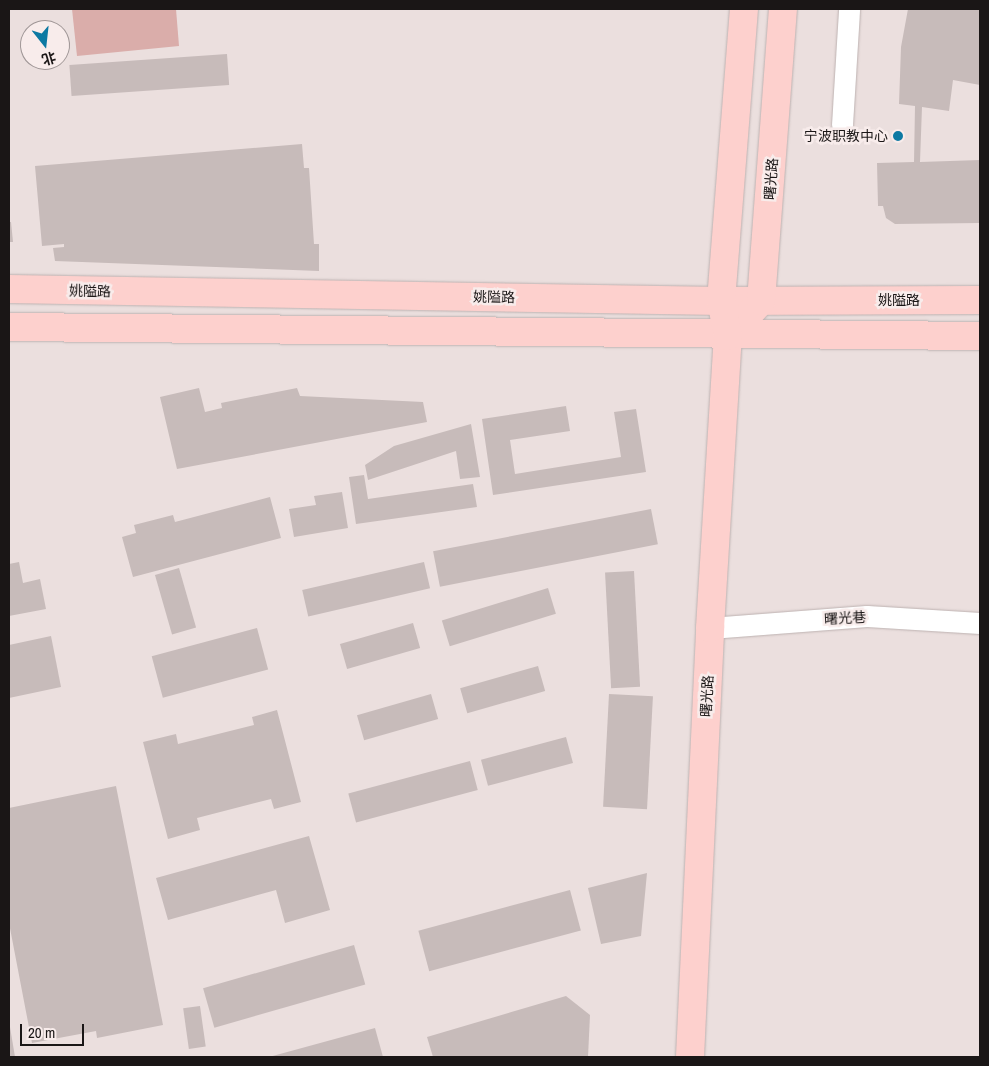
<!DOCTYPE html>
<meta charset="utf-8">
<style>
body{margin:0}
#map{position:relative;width:989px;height:1066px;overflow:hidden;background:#ebdfde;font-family:"Archivo Narrow","Noto Sans SC",sans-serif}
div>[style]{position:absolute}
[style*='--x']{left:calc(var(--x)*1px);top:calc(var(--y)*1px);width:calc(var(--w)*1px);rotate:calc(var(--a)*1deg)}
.green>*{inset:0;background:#daadaa}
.building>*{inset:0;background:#c7bbba;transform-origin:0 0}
.roads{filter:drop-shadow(0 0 1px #bdb2b1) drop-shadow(0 0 1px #bdb2b1)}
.minor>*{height:21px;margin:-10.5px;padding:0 10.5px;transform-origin:10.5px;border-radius:10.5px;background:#fff}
.major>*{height:28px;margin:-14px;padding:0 14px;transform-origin:14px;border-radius:14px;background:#fdd0cd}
.dots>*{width:14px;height:14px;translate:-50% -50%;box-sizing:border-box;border:2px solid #f8eceb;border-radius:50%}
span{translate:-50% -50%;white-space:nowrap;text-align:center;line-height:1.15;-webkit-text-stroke:5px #f8eceb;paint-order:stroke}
.poi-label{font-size:14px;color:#1a1616}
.right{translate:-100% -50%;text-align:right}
.street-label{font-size:14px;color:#1a1616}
.frame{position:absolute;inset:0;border:10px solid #1a1616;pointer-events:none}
.north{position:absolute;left:20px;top:20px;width:50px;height:50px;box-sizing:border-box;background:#f8eceb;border:1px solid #9f9696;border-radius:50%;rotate:164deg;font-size:14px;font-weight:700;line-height:20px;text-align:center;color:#1a1616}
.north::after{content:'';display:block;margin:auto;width:18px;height:22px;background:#0c79a3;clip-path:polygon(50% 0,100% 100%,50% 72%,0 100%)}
.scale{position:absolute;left:20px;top:1024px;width:64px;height:22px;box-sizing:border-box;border:2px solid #1a1616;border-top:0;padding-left:6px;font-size:15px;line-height:18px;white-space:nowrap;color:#1a1616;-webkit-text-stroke:4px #f8eceb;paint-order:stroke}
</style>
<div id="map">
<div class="green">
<i style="clip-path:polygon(72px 9px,176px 9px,179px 46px,77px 56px)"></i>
</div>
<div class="building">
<i style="clip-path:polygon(908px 9px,980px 9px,980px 85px,953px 80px,949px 111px,922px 107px,920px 162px,980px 160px,980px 223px,895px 224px,886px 218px,883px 206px,878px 206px,877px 163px,914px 162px,915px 106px,899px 104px,901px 47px)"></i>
<i style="left:227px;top:54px;width:31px;height:158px;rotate:86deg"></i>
<i style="clip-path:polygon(302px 144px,304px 168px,309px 168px,314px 244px,319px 244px,319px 271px,55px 261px,53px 248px,64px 247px,64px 244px,42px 246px,35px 166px)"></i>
<i style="clip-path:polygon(9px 222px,11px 222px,13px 242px,9px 242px)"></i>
<i style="clip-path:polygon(199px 388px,205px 412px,222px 408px,221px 403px,297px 388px,300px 396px,423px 402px,427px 422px,177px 469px,160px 397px)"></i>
<i style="clip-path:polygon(566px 406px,570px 431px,510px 440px,515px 474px,621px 457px,614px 412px,636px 409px,646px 472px,493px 495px,482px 419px)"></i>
<i style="clip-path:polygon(471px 424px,480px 477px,460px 479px,456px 451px,368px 480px,365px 465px,394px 446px)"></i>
<i style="clip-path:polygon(364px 475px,368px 499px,473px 484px,477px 507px,356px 524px,349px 477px)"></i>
<i style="clip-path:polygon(342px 492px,348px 528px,294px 537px,289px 509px,316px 505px,314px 496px)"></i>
<i style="clip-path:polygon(270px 497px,281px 538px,133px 577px,122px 537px,136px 533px,134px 525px,173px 515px,175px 522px)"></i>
<i style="left:651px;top:509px;width:36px;height:222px;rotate:79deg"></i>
<i style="clip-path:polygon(19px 562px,23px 583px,40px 579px,46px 609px,9px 616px,9px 564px)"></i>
<i style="left:424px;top:562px;width:27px;height:125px;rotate:77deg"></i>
<i style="left:179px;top:568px;width:62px;height:25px;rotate:74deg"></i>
<i style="left:634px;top:571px;width:116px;height:29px;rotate:87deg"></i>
<i style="left:548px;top:588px;width:27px;height:111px;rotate:73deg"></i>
<i style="left:413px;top:623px;width:26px;height:76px;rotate:74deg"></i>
<i style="left:257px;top:628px;width:43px;height:109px;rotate:75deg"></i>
<i style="clip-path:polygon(51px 636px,61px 687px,9px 698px,9px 645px)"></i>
<i style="left:538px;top:666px;width:26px;height:81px;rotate:74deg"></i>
<i style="left:431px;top:694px;width:26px;height:77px;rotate:74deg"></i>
<i style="left:609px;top:694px;width:44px;height:113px;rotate:3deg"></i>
<i style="clip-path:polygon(277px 710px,301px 802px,274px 809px,271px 799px,197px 818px,200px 830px,168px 839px,143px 742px,176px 734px,178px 744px,254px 725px,252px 717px)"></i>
<i style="left:566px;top:737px;width:27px;height:88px;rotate:75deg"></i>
<i style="left:470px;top:761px;width:30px;height:126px;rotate:75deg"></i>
<i style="clip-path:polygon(116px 786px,163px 1025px,97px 1038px,96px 1031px,32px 1043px,9px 923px,9px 808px)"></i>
<i style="clip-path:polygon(309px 836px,330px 910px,285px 923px,276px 890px,168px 920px,156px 878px)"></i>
<i style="clip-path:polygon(647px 873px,641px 936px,601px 944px,588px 888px)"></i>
<i style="left:570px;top:890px;width:42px;height:157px;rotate:75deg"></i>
<i style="left:354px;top:945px;width:41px;height:157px;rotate:74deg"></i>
<i style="clip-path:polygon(566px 996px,590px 1015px,588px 1057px,433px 1057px,427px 1037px)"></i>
<i style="left:200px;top:1006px;width:41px;height:17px;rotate:82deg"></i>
<i style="clip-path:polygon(9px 1027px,10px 1027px,15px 1057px,9px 1057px)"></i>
<i style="clip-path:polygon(375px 1028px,383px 1057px,269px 1057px)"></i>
</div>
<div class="roads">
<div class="minor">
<i style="--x:842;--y:125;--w:116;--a:-86.5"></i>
<i style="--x:710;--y:628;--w:157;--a:-4.4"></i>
<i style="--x:867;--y:616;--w:113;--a:3.5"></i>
</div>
<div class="major">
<i style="--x:9;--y:289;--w:712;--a:0.97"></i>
<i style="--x:721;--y:301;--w:259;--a:-0.2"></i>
<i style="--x:750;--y:313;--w:16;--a:-47"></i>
<i style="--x:761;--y:301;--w:293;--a:-85.7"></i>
<i style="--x:9;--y:327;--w:971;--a:0.53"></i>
<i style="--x:690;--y:1057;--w:429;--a:-87.3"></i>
<i style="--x:710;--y:628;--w:293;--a:-86.5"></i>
<i style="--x:728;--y:336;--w:36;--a:-101"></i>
<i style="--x:721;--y:301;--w:293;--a:-85.5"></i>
</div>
</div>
<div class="dots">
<i style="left:898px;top:136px;background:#0c79a3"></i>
</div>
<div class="poi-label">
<span class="right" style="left:888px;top:136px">宁波职教中心</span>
</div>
<div class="street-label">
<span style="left:771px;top:179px;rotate:-86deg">曙光路</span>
<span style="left:90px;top:291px;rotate:1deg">姚隘路</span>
<span style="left:494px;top:297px;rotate:1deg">姚隘路</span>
<span style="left:899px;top:300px">姚隘路</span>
<span style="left:845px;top:618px;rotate:-3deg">曙光巷</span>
<span style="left:707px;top:696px;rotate:-87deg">曙光路</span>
</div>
<div class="frame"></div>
<div class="north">北</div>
<div class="scale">20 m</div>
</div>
